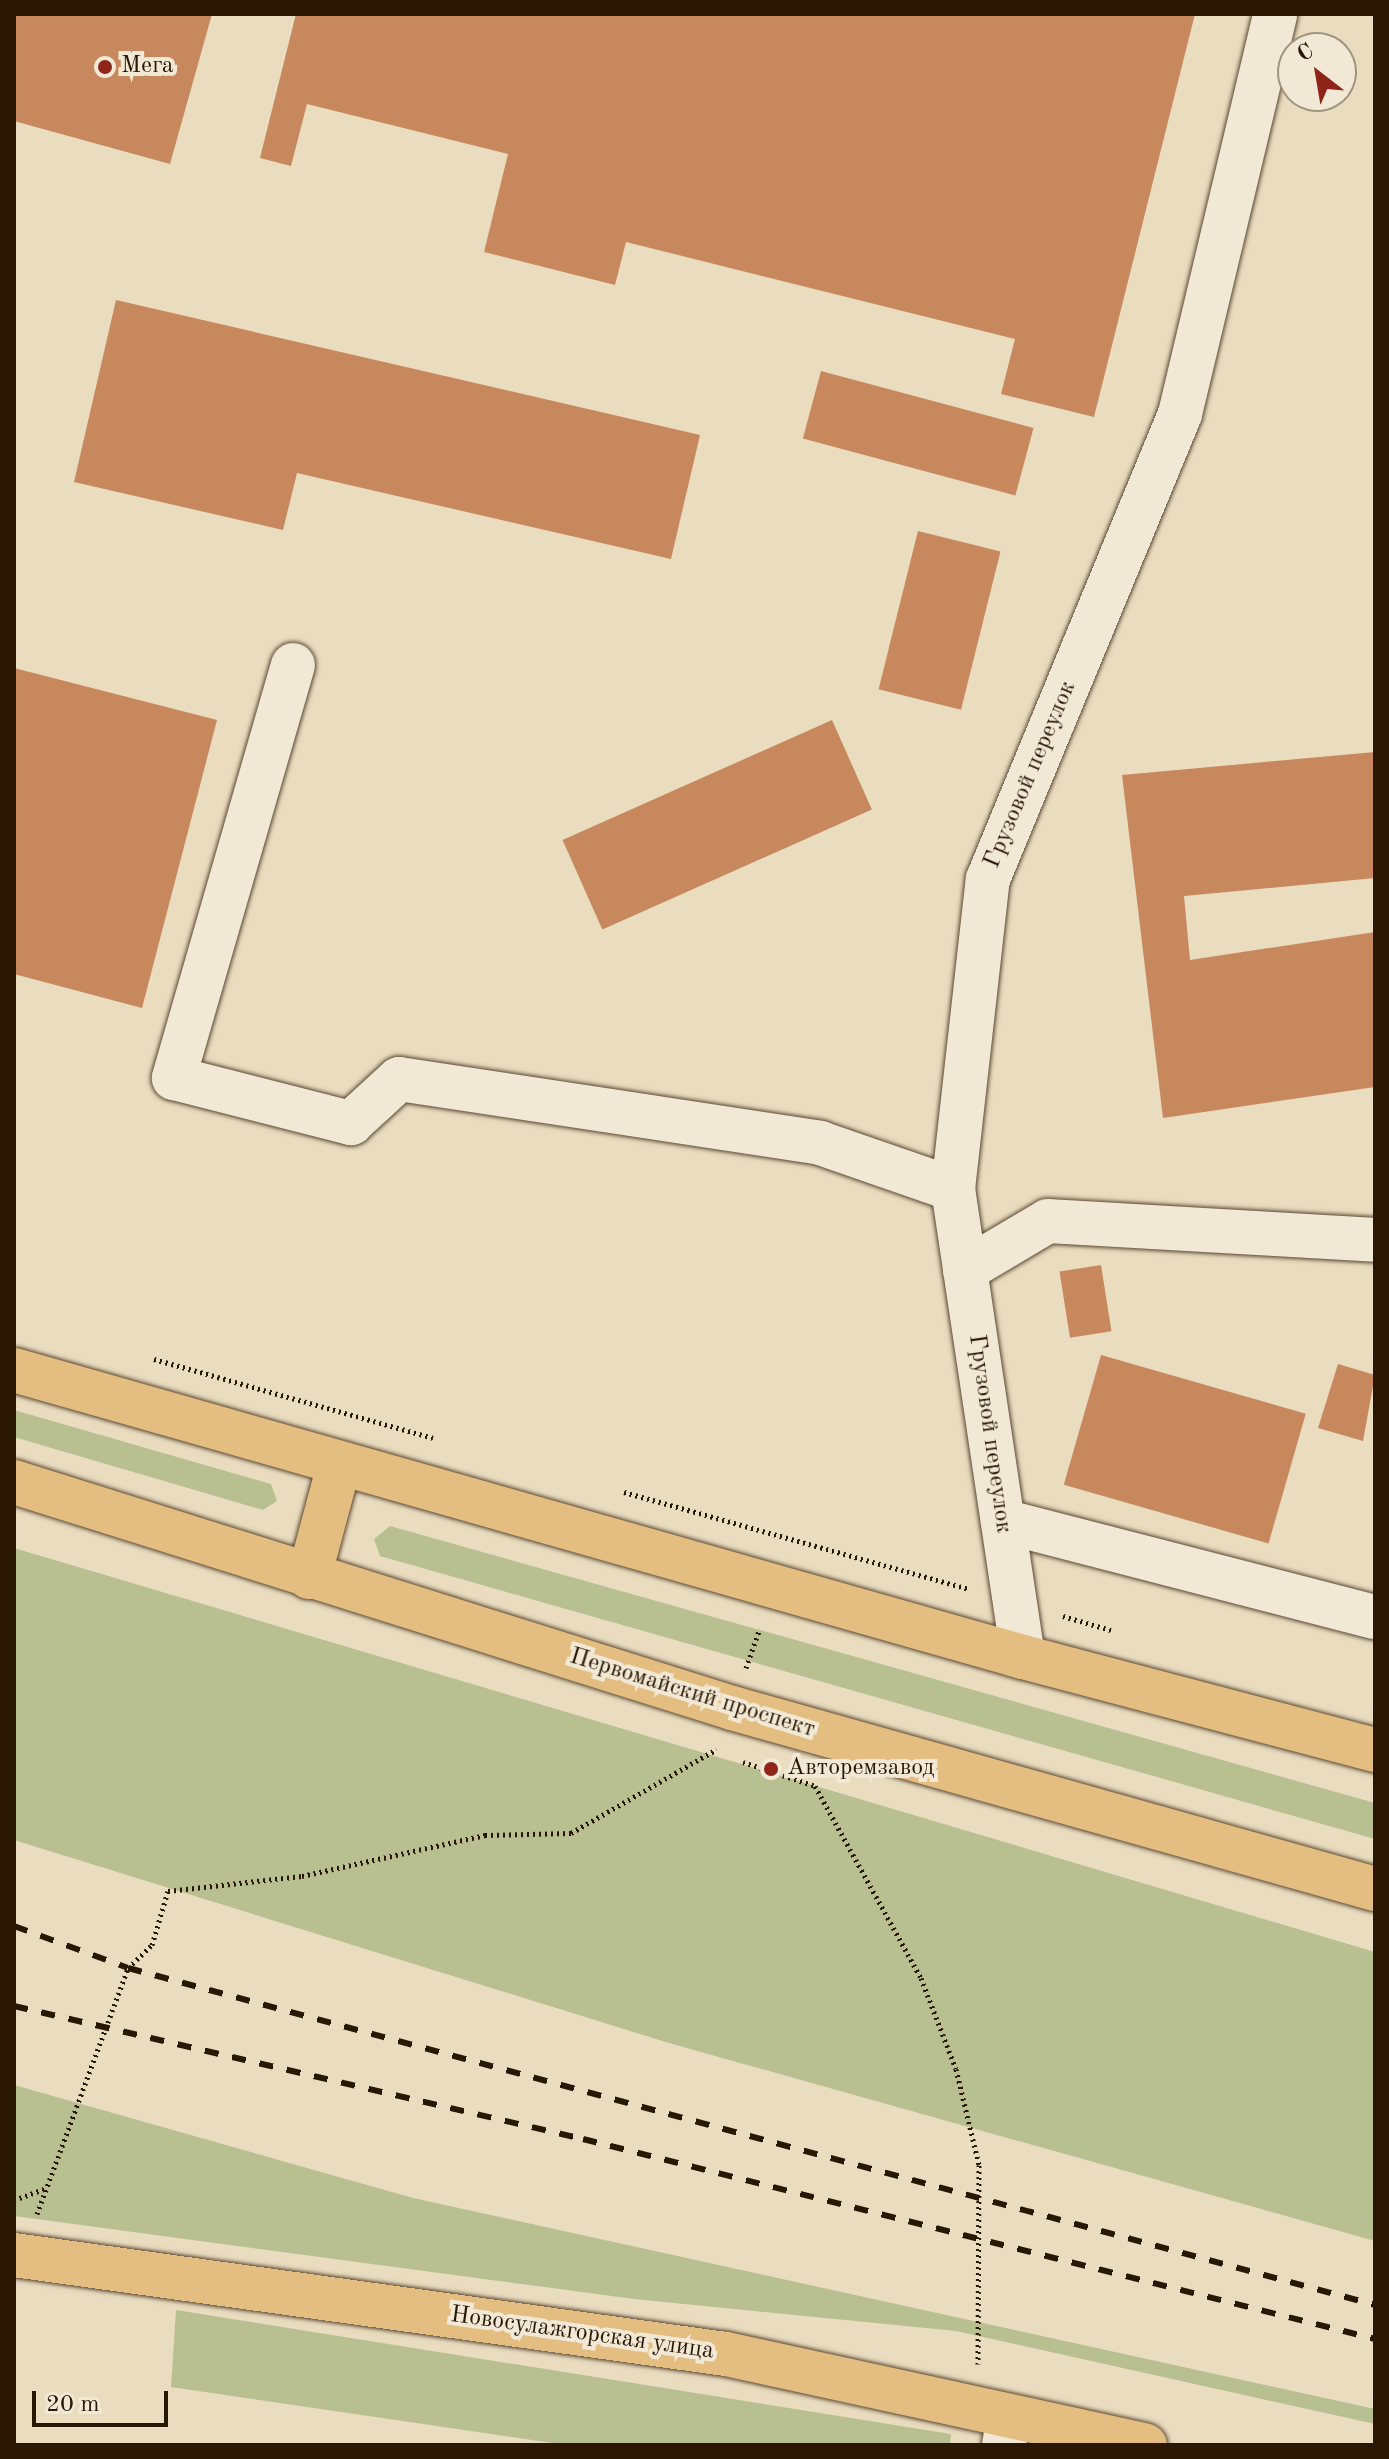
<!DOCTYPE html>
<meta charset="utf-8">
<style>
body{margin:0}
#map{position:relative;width:1389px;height:2459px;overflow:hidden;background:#e9dcbf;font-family:"Old Standard TT",serif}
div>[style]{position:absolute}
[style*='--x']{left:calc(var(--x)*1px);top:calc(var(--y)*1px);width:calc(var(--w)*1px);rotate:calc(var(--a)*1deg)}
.green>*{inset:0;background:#b8c091}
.building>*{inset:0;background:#c7885d;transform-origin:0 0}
.path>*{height:5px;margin-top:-2.5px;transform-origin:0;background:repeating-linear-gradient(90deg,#2a1703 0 2px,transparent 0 6px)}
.roads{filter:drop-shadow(0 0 2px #5a4832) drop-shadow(0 0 2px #5a4832)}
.minor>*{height:44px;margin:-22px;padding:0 22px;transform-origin:22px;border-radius:22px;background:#f1e8d5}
.major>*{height:44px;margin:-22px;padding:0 22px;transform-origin:22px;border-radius:22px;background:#e4be80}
.rail>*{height:6px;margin-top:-3px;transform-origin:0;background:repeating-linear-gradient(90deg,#2a1703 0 14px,transparent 0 28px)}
.dots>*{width:22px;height:22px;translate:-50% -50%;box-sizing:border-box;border:4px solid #f1e8d5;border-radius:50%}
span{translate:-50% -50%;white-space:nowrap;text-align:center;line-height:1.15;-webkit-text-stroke:8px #f1e8d5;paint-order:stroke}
.poi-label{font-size:24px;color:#2a1703}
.left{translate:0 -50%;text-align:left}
.street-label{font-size:24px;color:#2a1703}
.frame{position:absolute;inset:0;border:16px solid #2a1703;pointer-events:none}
.north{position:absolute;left:1277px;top:32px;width:80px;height:80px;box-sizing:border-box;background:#f1e8d5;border:2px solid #a19481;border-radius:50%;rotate:329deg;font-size:22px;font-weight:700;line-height:32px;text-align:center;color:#2a1703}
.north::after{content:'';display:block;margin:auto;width:28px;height:36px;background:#8f2418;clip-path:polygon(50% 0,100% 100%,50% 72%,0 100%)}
.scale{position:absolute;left:32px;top:2391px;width:136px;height:36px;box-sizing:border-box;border:4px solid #2a1703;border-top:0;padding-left:10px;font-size:24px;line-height:28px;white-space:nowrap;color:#2a1703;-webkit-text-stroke:6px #f1e8d5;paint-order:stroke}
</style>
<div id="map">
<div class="green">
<i style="clip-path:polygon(14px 1410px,271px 1484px,277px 1501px,263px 1510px,14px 1437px)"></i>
<i style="clip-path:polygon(390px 1526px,1375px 1803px,1375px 1839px,380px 1556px,374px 1539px)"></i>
<i style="clip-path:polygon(14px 1548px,1375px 1952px,1375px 2241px,669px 2043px,14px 1840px)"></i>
<i style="clip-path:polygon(14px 2085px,413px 2198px,1375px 2409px,1375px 2424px,956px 2331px,634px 2299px,14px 2216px)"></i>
<i style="clip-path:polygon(176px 2310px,951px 2434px,950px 2445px,566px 2445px,171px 2387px)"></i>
</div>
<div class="building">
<i style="clip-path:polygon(14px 14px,212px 14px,170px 164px,14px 121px)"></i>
<i style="clip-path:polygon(296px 14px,1195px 14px,1094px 417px,1001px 394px,1015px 339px,626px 242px,615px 285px,484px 252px,508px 154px,307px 104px,291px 166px,260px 158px)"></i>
<i style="clip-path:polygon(116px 300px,700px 435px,671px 559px,297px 473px,283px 530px,74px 482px)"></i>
<i style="left:821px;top:371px;width:220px;height:70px;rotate:15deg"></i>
<i style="left:918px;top:531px;width:85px;height:163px;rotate:14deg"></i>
<i style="clip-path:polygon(14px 668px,217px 720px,142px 1008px,14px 974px)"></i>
<i style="left:832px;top:720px;width:98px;height:295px;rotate:66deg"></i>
<i style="clip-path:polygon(1375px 752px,1375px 878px,1184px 896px,1190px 960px,1375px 932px,1375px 1087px,1163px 1118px,1122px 775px)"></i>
<i style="left:1101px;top:1265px;width:67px;height:42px;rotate:81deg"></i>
<i style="left:1101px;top:1355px;width:213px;height:135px;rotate:16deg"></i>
<i style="clip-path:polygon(1338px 1364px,1375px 1375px,1363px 1441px,1318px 1428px)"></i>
</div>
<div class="path">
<i style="--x:154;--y:1359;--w:290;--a:15.8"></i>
<i style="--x:624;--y:1492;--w:357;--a:15.7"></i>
<i style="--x:1063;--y:1616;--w:50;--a:16.3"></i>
<i style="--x:746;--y:1668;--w:42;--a:-70.7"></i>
<i style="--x:743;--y:1762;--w:76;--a:18.4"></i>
<i style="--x:815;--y:1786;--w:219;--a:61.1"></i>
<i style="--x:921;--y:1978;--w:97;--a:69"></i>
<i style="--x:956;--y:2069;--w:99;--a:76.5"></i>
<i style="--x:979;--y:2165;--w:199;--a:90.3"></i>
<i style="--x:14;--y:2200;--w:33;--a:-20"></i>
<i style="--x:37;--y:2214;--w:262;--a:-69.7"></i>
<i style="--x:128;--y:1968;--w:33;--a:-44"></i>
<i style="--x:152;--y:1945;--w:56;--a:-73.5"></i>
<i style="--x:168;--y:1891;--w:135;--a:-6.4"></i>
<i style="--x:302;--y:1876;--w:188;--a:-12.6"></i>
<i style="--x:485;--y:1835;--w:86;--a:-1.3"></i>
<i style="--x:571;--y:1833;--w:168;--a:-29.9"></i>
</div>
<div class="roads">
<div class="minor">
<i style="--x:293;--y:665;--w:430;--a:106.1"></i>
<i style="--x:174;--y:1078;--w:183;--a:14.3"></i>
<i style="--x:351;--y:1123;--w:65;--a:-42.5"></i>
<i style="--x:399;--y:1079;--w:426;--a:8.6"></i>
<i style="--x:820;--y:1143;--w:141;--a:19.1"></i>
<i style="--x:965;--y:1270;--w:96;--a:-30.6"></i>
<i style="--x:1048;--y:1221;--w:328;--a:3.3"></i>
<i style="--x:1003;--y:1521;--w:384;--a:14.5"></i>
<i style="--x:1023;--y:1657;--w:473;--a:-98.5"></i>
<i style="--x:953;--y:1189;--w:312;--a:-83.6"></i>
<i style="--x:988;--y:879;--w:503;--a:-67.56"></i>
<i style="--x:1180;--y:414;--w:411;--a:-76.6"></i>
<i style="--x:1004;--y:2445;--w:29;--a:-80"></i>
</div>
<div class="major">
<i style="--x:14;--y:1370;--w:1049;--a:15.88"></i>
<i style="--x:1023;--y:1657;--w:364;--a:14.8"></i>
<i style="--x:14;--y:1482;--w:753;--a:17.47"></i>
<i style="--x:732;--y:1708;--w:668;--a:15.72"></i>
<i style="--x:309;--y:1577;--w:116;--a:-75"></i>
<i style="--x:14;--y:2255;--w:719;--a:7.92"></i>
<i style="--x:726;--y:2354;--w:429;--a:12.3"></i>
</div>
</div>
<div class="rail">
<i style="--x:14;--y:1926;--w:121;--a:20.2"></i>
<i style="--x:128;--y:1968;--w:1292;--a:15.12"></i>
<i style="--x:14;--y:2006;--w:584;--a:13.16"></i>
<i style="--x:583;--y:2139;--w:817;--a:14.17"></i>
</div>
<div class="dots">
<i style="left:105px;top:67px;background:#8f2418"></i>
<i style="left:771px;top:1769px;background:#8f2418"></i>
</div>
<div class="poi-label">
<span class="left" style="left:121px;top:67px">Мега</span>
<span class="left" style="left:787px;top:1769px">Авторемзавод</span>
</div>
<div class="street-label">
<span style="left:1031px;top:775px;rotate:-67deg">Грузовой переулок</span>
<span style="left:989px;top:1434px;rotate:82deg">Грузовой переулок</span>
<span style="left:692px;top:1694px;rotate:17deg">Первомайский проспект</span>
<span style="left:582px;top:2334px;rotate:8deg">Новосулажгорская улица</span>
</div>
<div class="frame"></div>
<div class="north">С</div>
<div class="scale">20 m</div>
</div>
